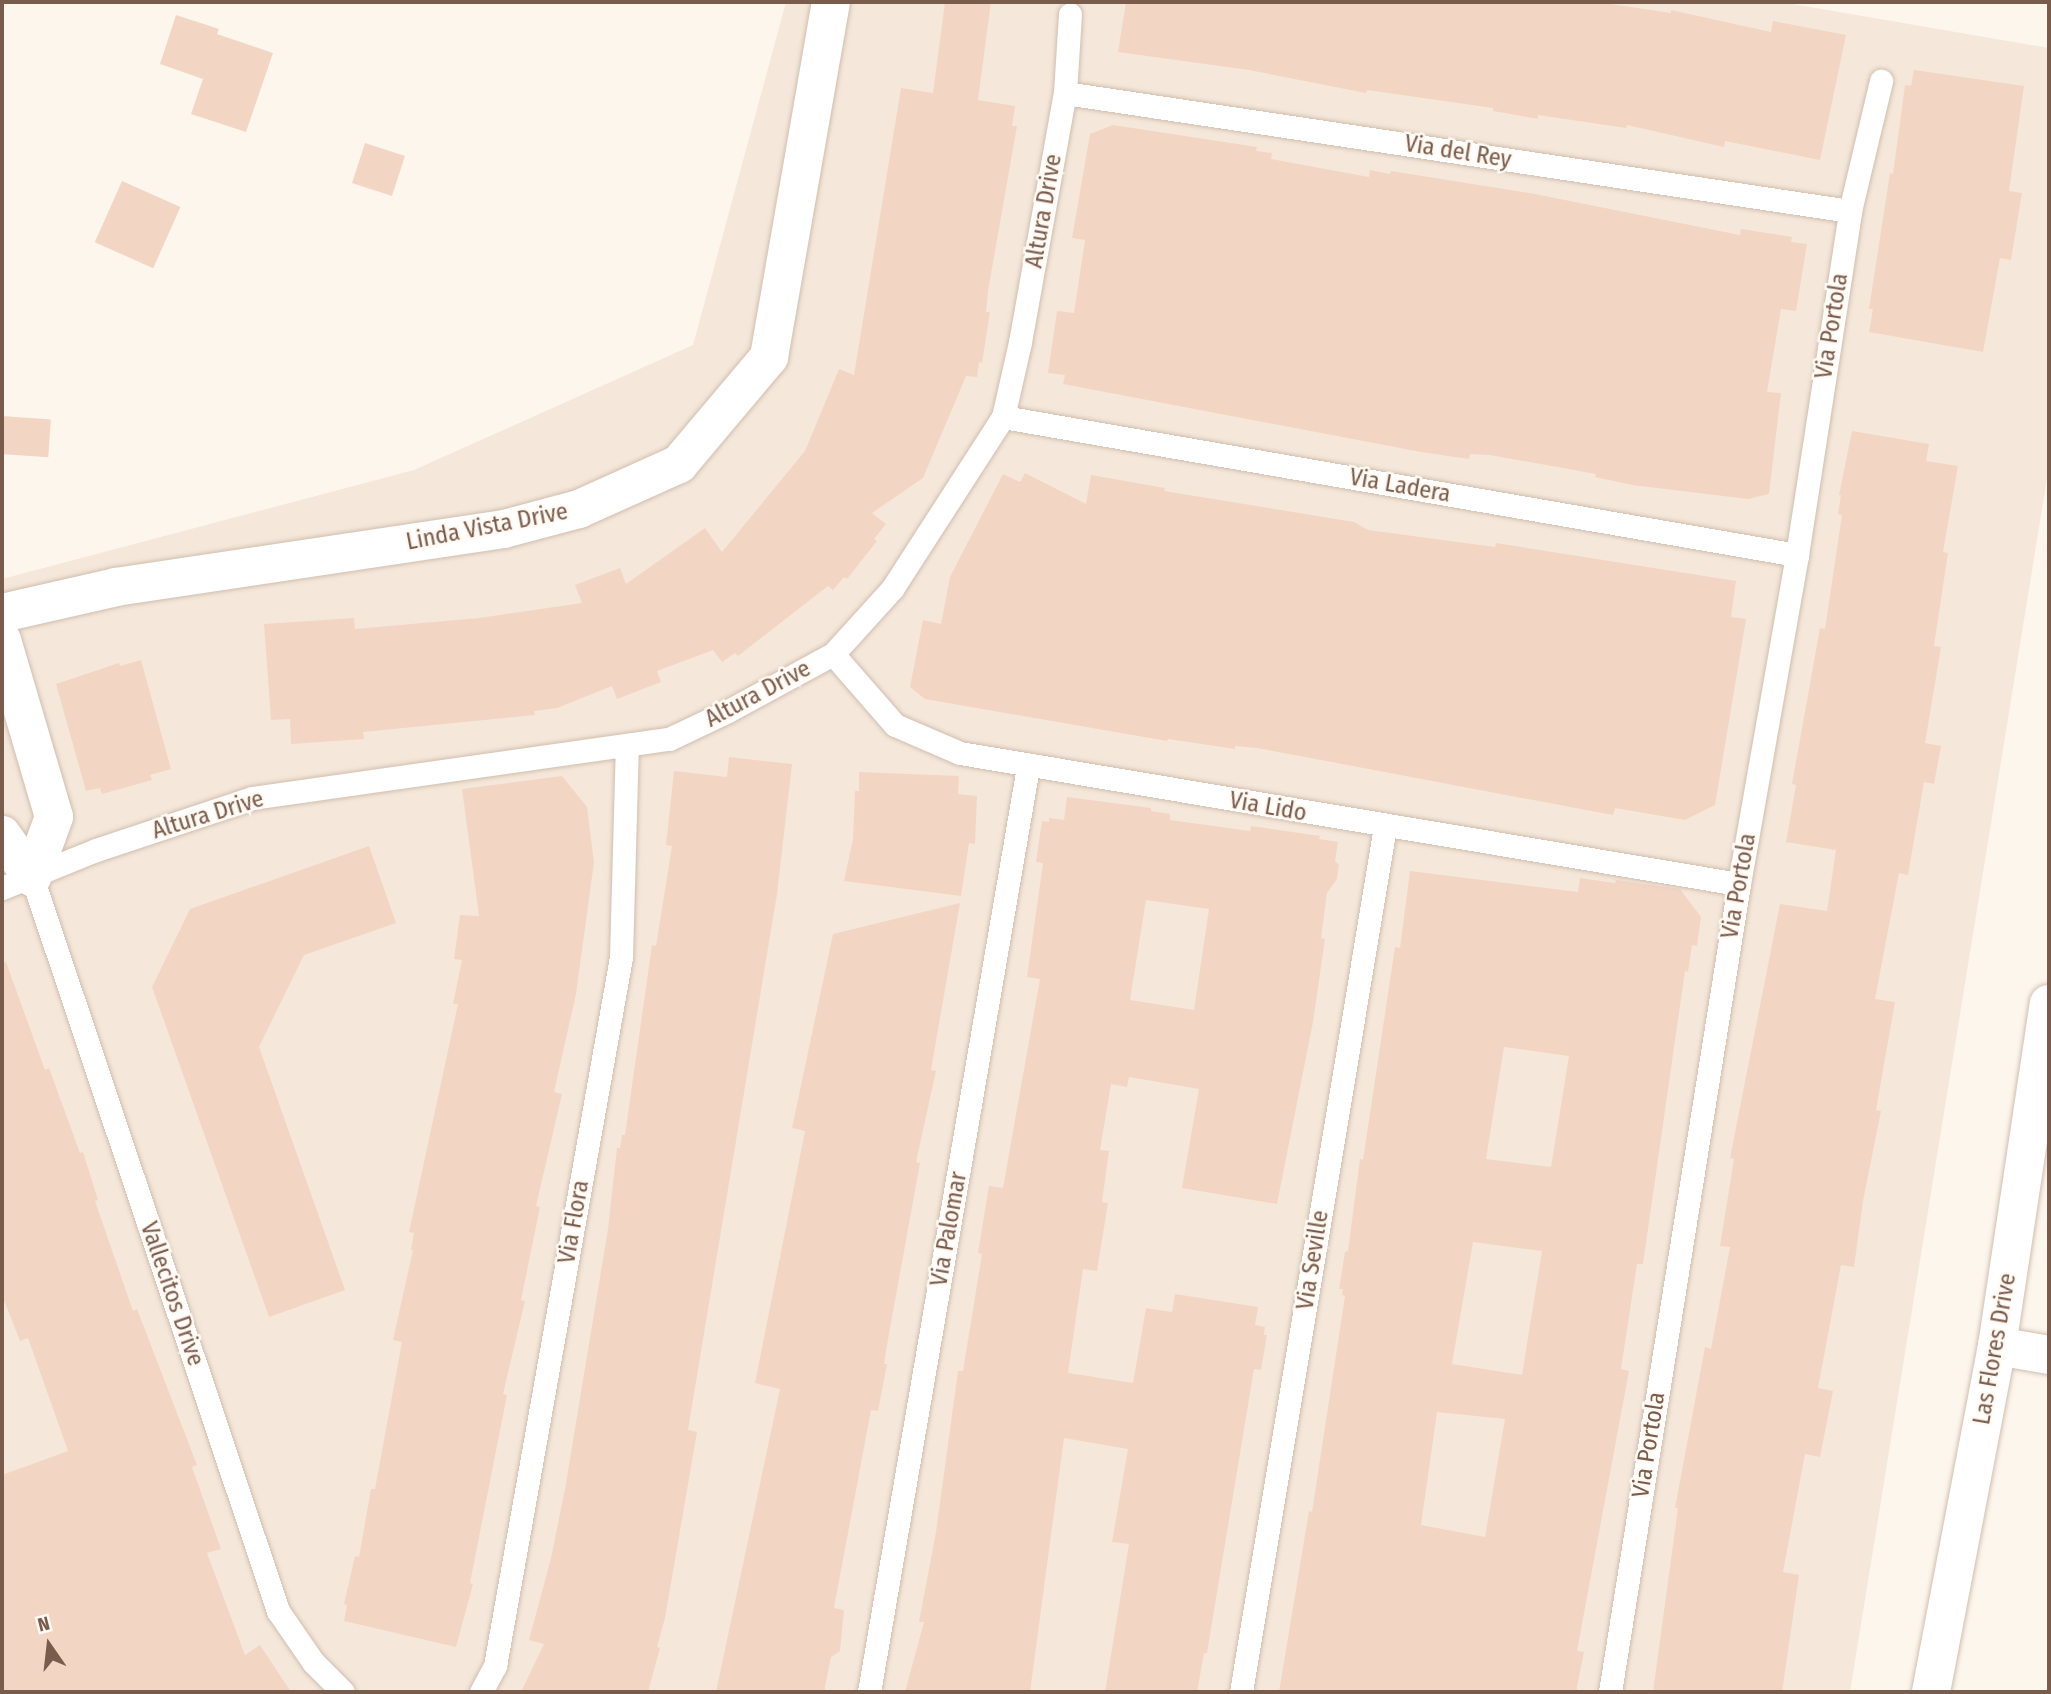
<!DOCTYPE html>
<style>
body{margin:0}
#map{position:relative;width:2051px;height:1694px;overflow:hidden;background:#fdf6ec;font-family:"Fira Sans Condensed",sans-serif}
div>[style]{position:absolute}
[style*='--x']{left:calc(var(--x)*1px);top:calc(var(--y)*1px);width:calc(var(--w)*1px);rotate:calc(var(--a)*1deg)}
.residential>*{inset:0;background:#f5e8da}
.building>*{inset:0;background:#f3d5c3;transform-origin:0 0}
.roads{filter:drop-shadow(0 0 2px #d1beb0) drop-shadow(0 0 2px #d1beb0)}
.service>*{height:23px;margin:-11.5px;padding:0 11.5px;transform-origin:11.5px;border-radius:11.5px;background:#fff}
.minor>*{height:38px;margin:-19px;padding:0 19px;transform-origin:19px;border-radius:19px;background:#fff}
.tertiary>*{height:38px;margin:-19px;padding:0 19px;transform-origin:19px;border-radius:19px;background:#fff}
span{translate:-50% -50%;white-space:nowrap;text-align:center;line-height:1.15;-webkit-text-stroke:5px #fffaf3;paint-order:stroke}
.street-label{font-size:24px;color:#7a5c4d}
.frame{position:absolute;inset:0;border:4px solid #7a5c4d;pointer-events:none}
.north{position:absolute;left:14px;top:1610px;width:70px;height:70px;-webkit-text-stroke:5px #fffaf3;paint-order:stroke;rotate:346deg;font-size:19px;font-weight:700;line-height:28px;text-align:center;color:#7a5c4d}
.north::after{content:'';display:block;margin:auto;width:24px;height:32px;background:#7a5c4d;clip-path:polygon(50% 0,100% 100%,50% 72%,0 100%)}
</style>
<div id="map">
<div class="residential">
<i style="clip-path:polygon(786px 2px,1781px 2px,2049px 48px,2049px 466px,1850px 1692px,2px 1692px,2px 579px,414px 470px,693px 345px)"></i>
</div>
<div class="building">
<i style="clip-path:polygon(945px 2px,991px 2px,978px 100px,1015px 106px,1012px 126px,1017px 126px,988px 291px,986px 312px,990px 312px,982px 363px,979px 362px,977px 377px,966px 376px,923px 478px,872px 513px,886px 524px,874px 539px,877px 541px,847px 579px,844px 577px,833px 590px,828px 586px,738px 656px,735px 653px,722px 662px,713px 650px,657px 671px,661px 682px,617px 699px,612px 686px,557px 708px,534px 711px,535px 715px,363px 732px,364px 739px,291px 744px,290px 719px,271px 720px,264px 624px,354px 618px,355px 629px,479px 618px,582px 603px,575px 585px,620px 568px,626px 584px,705px 528px,722px 552px,805px 451px,839px 369px,854px 375px,901px 88px,933px 93px)"></i>
<i style="clip-path:polygon(1126px 2px,1597px 2px,1671px 13px,1671px 10px,1771px 32px,1773px 21px,1846px 35px,1820px 160px,1725px 141px,1724px 147px,1627px 125px,1626px 128px,1538px 115px,1538px 119px,1493px 111px,1493px 108px,1367px 90px,1366px 93px,1249px 70px,1118px 52px)"></i>
<i style="clip-path:polygon(176px 15px,219px 29px,217px 34px,273px 53px,246px 132px,191px 114px,203px 79px,160px 64px)"></i>
<i style="clip-path:polygon(1914px 70px,2024px 86px,2009px 191px,2022px 193px,2011px 260px,2000px 258px,1983px 352px,1869px 332px,1873px 309px,1869px 309px,1890px 173px,1893px 174px,1905px 85px,1911px 86px)"></i>
<i style="clip-path:polygon(1113px 125px,1257px 147px,1256px 151px,1272px 153px,1271px 159px,1369px 177px,1370px 170px,1390px 174px,1391px 171px,1535px 194px,1740px 235px,1741px 229px,1792px 237px,1791px 242px,1807px 244px,1796px 311px,1781px 309px,1767px 392px,1781px 393px,1769px 494px,1748px 499px,1632px 485px,1595px 477px,1596px 474px,1490px 455px,1470px 454px,1469px 459px,1421px 452px,1063px 384px,1065px 375px,1048px 373px,1057px 311px,1074px 313px,1085px 240px,1072px 238px,1090px 134px)"></i>
<i style="left:365px;top:143px;width:42px;height:42px;rotate:18deg"></i>
<i style="left:122px;top:181px;width:64px;height:67px;rotate:24deg"></i>
<i style="left:2px;top:416px;width:49px;height:38px;rotate:4deg"></i>
<i style="clip-path:polygon(1852px 431px,1929px 444px,1926px 461px,1958px 466px,1943px 552px,1948px 553px,1934px 646px,1941px 647px,1925px 743px,1941px 746px,1934px 784px,1924px 782px,1908px 875px,1899px 873px,1875px 999px,1895px 1002px,1876px 1110px,1881px 1111px,1863px 1201px,1854px 1267px,1841px 1265px,1818px 1388px,1833px 1391px,1820px 1457px,1805px 1454px,1783px 1572px,1799px 1575px,1782px 1692px,1653px 1692px,1678px 1508px,1675px 1508px,1705px 1347px,1711px 1349px,1730px 1247px,1720px 1246px,1734px 1159px,1730px 1158px,1780px 904px,1827px 911px,1836px 850px,1786px 842px,1796px 785px,1792px 784px,1820px 628px,1825px 629px,1842px 515px,1838px 514px,1841px 495px,1839px 495px)"></i>
<i style="clip-path:polygon(1025px 473px,1086px 504px,1091px 475px,1165px 488px,1164px 491px,1354px 522px,1368px 530px,1495px 547px,1496px 543px,1736px 581px,1731px 617px,1746px 619px,1715px 805px,1685px 820px,1615px 808px,1613px 815px,1257px 748px,1235px 746px,1235px 749px,1168px 739px,1167px 741px,925px 699px,910px 687px,923px 620px,941px 624px,950px 577px,1003px 474px,1020px 482px)"></i>
<i style="clip-path:polygon(141px 660px,171px 769px,150px 775px,152px 780px,102px 794px,100px 788px,86px 791px,56px 684px,119px 663px,120px 666px)"></i>
<i style="clip-path:polygon(729px 757px,792px 764px,777px 894px,688px 1430px,697px 1432px,665px 1618px,657px 1647px,660px 1648px,648px 1692px,521px 1692px,544px 1644px,529px 1640px,551px 1558px,565px 1489px,608px 1229px,617px 1148px,620px 1148px,622px 1135px,625px 1135px,652px 945px,656px 946px,672px 846px,666px 845px,674px 771px,727px 777px)"></i>
<i style="clip-path:polygon(859px 772px,959px 776px,958px 794px,977px 796px,975px 844px,969px 843px,961px 896px,844px 881px,853px 839px,855px 791px,859px 791px)"></i>
<i style="clip-path:polygon(562px 776px,587px 807px,594px 862px,576px 994px,554px 1092px,562px 1094px,536px 1206px,540px 1207px,521px 1300px,525px 1301px,503px 1394px,507px 1395px,470px 1583px,473px 1584px,456px 1647px,344px 1621px,347px 1605px,344px 1604px,355px 1556px,359px 1557px,371px 1489px,375px 1489px,402px 1342px,393px 1340px,413px 1250px,411px 1250px,414px 1233px,409px 1232px,458px 1004px,453px 1004px,462px 960px,454px 959px,460px 915px,479px 916px,462px 789px)"></i>
<i style="clip-path:polygon(evenodd,1067px 797px,1151px 808px,1151px 811px,1170px 814px,1170px 820px,1250px 831px,1251px 826px,1320px 836px,1319px 839px,1338px 842px,1335px 861px,1339px 865px,1337px 879px,1327px 893px,1321px 938px,1325px 939px,1313px 1022px,1277px 1204px,1182px 1188px,1199px 1089px,1129px 1077px,1127px 1087px,1111px 1084px,1100px 1150px,1109px 1151px,1102px 1202px,1108px 1203px,1097px 1271px,1083px 1269px,1068px 1373px,1133px 1383px,1146px 1308px,1172px 1312px,1175px 1294px,1258px 1307px,1255px 1325px,1265px 1327px,1264px 1335px,1267px 1335px,1261px 1370px,1254px 1369px,1207px 1653px,1204px 1653px,1197px 1692px,1105px 1692px,1129px 1544px,1112px 1542px,1128px 1449px,1064px 1438px,1030px 1692px,905px 1692px,924px 1622px,919px 1622px,936px 1532px,958px 1371px,963px 1371px,982px 1254px,978px 1253px,989px 1186px,1003px 1188px,1040px 979px,1027px 977px,1043px 863px,1036px 862px,1042px 821px,1049px 822px,1049px 818px,1064px 820px,1067px 797px,1146px 900px,1209px 909px,1194px 1010px,1130px 1000px,1146px 900px)"></i>
<i style="clip-path:polygon(369px 846px,396px 923px,304px 955px,259px 1047px,345px 1290px,269px 1317px,152px 987px,190px 909px)"></i>
<i style="clip-path:polygon(evenodd,1410px 871px,1578px 892px,1580px 878px,1615px 883px,1616px 880px,1680px 889px,1701px 917px,1697px 946px,1692px 945px,1688px 972px,1685px 971px,1643px 1264px,1637px 1264px,1621px 1369px,1629px 1371px,1577px 1651px,1584px 1652px,1576px 1692px,1279px 1692px,1309px 1511px,1312px 1512px,1345px 1296px,1342px 1295px,1343px 1289px,1339px 1289px,1345px 1252px,1348px 1251px,1360px 1159px,1363px 1160px,1395px 947px,1400px 948px,1410px 871px,1504px 1047px,1569px 1056px,1551px 1167px,1486px 1159px,1504px 1047px,1410px 871px,1473px 1242px,1542px 1251px,1522px 1375px,1452px 1364px,1473px 1242px,1410px 871px,1437px 1412px,1505px 1419px,1485px 1537px,1421px 1525px,1437px 1412px)"></i>
<i style="clip-path:polygon(960px 903px,931px 1070px,936px 1071px,916px 1162px,920px 1163px,887px 1345px,884px 1364px,887px 1364px,878px 1411px,871px 1410px,834px 1608px,844px 1610px,840px 1651px,831px 1657px,824px 1692px,716px 1692px,780px 1389px,755px 1383px,805px 1131px,792px 1128px,833px 934px)"></i>
<i style="clip-path:polygon(6px 962px,45px 1070px,49px 1068px,80px 1153px,83px 1152px,98px 1200px,95px 1201px,133px 1311px,137px 1309px,197px 1465px,192px 1467px,221px 1549px,207px 1553px,245px 1655px,260px 1645px,291px 1692px,2px 1692px,2px 1475px,68px 1451px,28px 1338px,20px 1341px,2px 1295px,2px 963px)"></i>
</div>
<div class="roads">
<div class="service">
<i style="--x:1065;--y:93;--w:794;--a:8.55"></i>
<i style="--x:1003;--y:417;--w:806;--a:9.86"></i>
<i style="--x:833;--y:654;--w:94;--a:48.9"></i>
<i style="--x:895;--y:725;--w:71;--a:23.3"></i>
<i style="--x:960;--y:753;--w:790;--a:9.55"></i>
<i style="--x:32;--y:877;--w:774;--a:71.47"></i>
<i style="--x:278;--y:1611;--w:62;--a:55.5"></i>
<i style="--x:313;--y:1662;--w:42;--a:45"></i>
<i style="--x:2;--y:888;--w:101;--a:-22"></i>
<i style="--x:96;--y:850;--w:164;--a:-18.4"></i>
<i style="--x:252;--y:798;--w:421;--a:-8.1"></i>
<i style="--x:669;--y:739;--w:65;--a:-25.4"></i>
<i style="--x:728;--y:711;--w:119;--a:-28.5"></i>
<i style="--x:833;--y:654;--w:88;--a:-47.8"></i>
<i style="--x:892;--y:589;--w:205;--a:-57.2"></i>
<i style="--x:1003;--y:417;--w:77;--a:-77.2"></i>
<i style="--x:1020;--y:342;--w:253;--a:-79.8"></i>
<i style="--x:1065;--y:93;--w:79;--a:-86.4"></i>
<i style="--x:481;--y:1692;--w:30;--a:-62"></i>
<i style="--x:495;--y:1666;--w:720;--a:-79.92"></i>
<i style="--x:621;--y:957;--w:211;--a:-88.4"></i>
<i style="--x:869;--y:1692;--w:939;--a:-80.25"></i>
<i style="--x:1241;--y:1692;--w:877;--a:-80.55"></i>
<i style="--x:1610;--y:1692;--w:818;--a:-80.93"></i>
<i style="--x:1739;--y:884;--w:334;--a:-80"></i>
<i style="--x:1797;--y:555;--w:348;--a:-81.2"></i>
<i style="--x:1850;--y:211;--w:134;--a:-76.6"></i>
</div>
<div class="minor">
<i style="--x:2;--y:640;--w:184;--a:73.6"></i>
<i style="--x:54;--y:817;--w:64;--a:110.1"></i>
<i style="--x:32;--y:877;--w:52;--a:-125.5"></i>
<i style="--x:1997;--y:1346;--w:53;--a:9.8"></i>
</div>
<div class="tertiary">
<i style="--x:2;--y:613;--w:117;--a:-12.8"></i>
<i style="--x:116;--y:587;--w:392;--a:-8.5"></i>
<i style="--x:504;--y:529;--w:78;--a:-14.9"></i>
<i style="--x:579;--y:509;--w:110;--a:-24.2"></i>
<i style="--x:679;--y:464;--w:140;--a:-49.9"></i>
<i style="--x:769;--y:357;--w:360;--a:-80.1"></i>
<i style="--x:1931;--y:1692;--w:352;--a:-79.2"></i>
<i style="--x:1997;--y:1346;--w:346;--a:-81.4"></i>
</div>
</div>
<div class="street-label">
<span style="left:1458px;top:152px;rotate:9deg">Via del Rey</span>
<span style="left:1044px;top:211px;rotate:-80deg">Altura Drive</span>
<span style="left:1832px;top:326px;rotate:-81deg">Via Portola</span>
<span style="left:1400px;top:486px;rotate:10deg">Via Ladera</span>
<span style="left:487px;top:527px;rotate:-11deg">Linda Vista Drive</span>
<span style="left:758px;top:694px;rotate:-28deg">Altura Drive</span>
<span style="left:1268px;top:807px;rotate:10deg">Via Lido</span>
<span style="left:208px;top:815px;rotate:-17deg">Altura Drive</span>
<span style="left:1739px;top:886px;rotate:-80deg">Via Portola</span>
<span style="left:574px;top:1222px;rotate:-80deg">Via Flora</span>
<span style="left:949px;top:1229px;rotate:-80deg">Via Palomar</span>
<span style="left:1313px;top:1260px;rotate:-81deg">Via Seville</span>
<span style="left:172px;top:1294px;rotate:71deg">Vallecitos Drive</span>
<span style="left:1995px;top:1349px;rotate:-80deg">Las Flores Drive</span>
<span style="left:1649px;top:1445px;rotate:-81deg">Via Portola</span>
</div>
<div class="frame"></div>
<div class="north">N</div>
</div>
